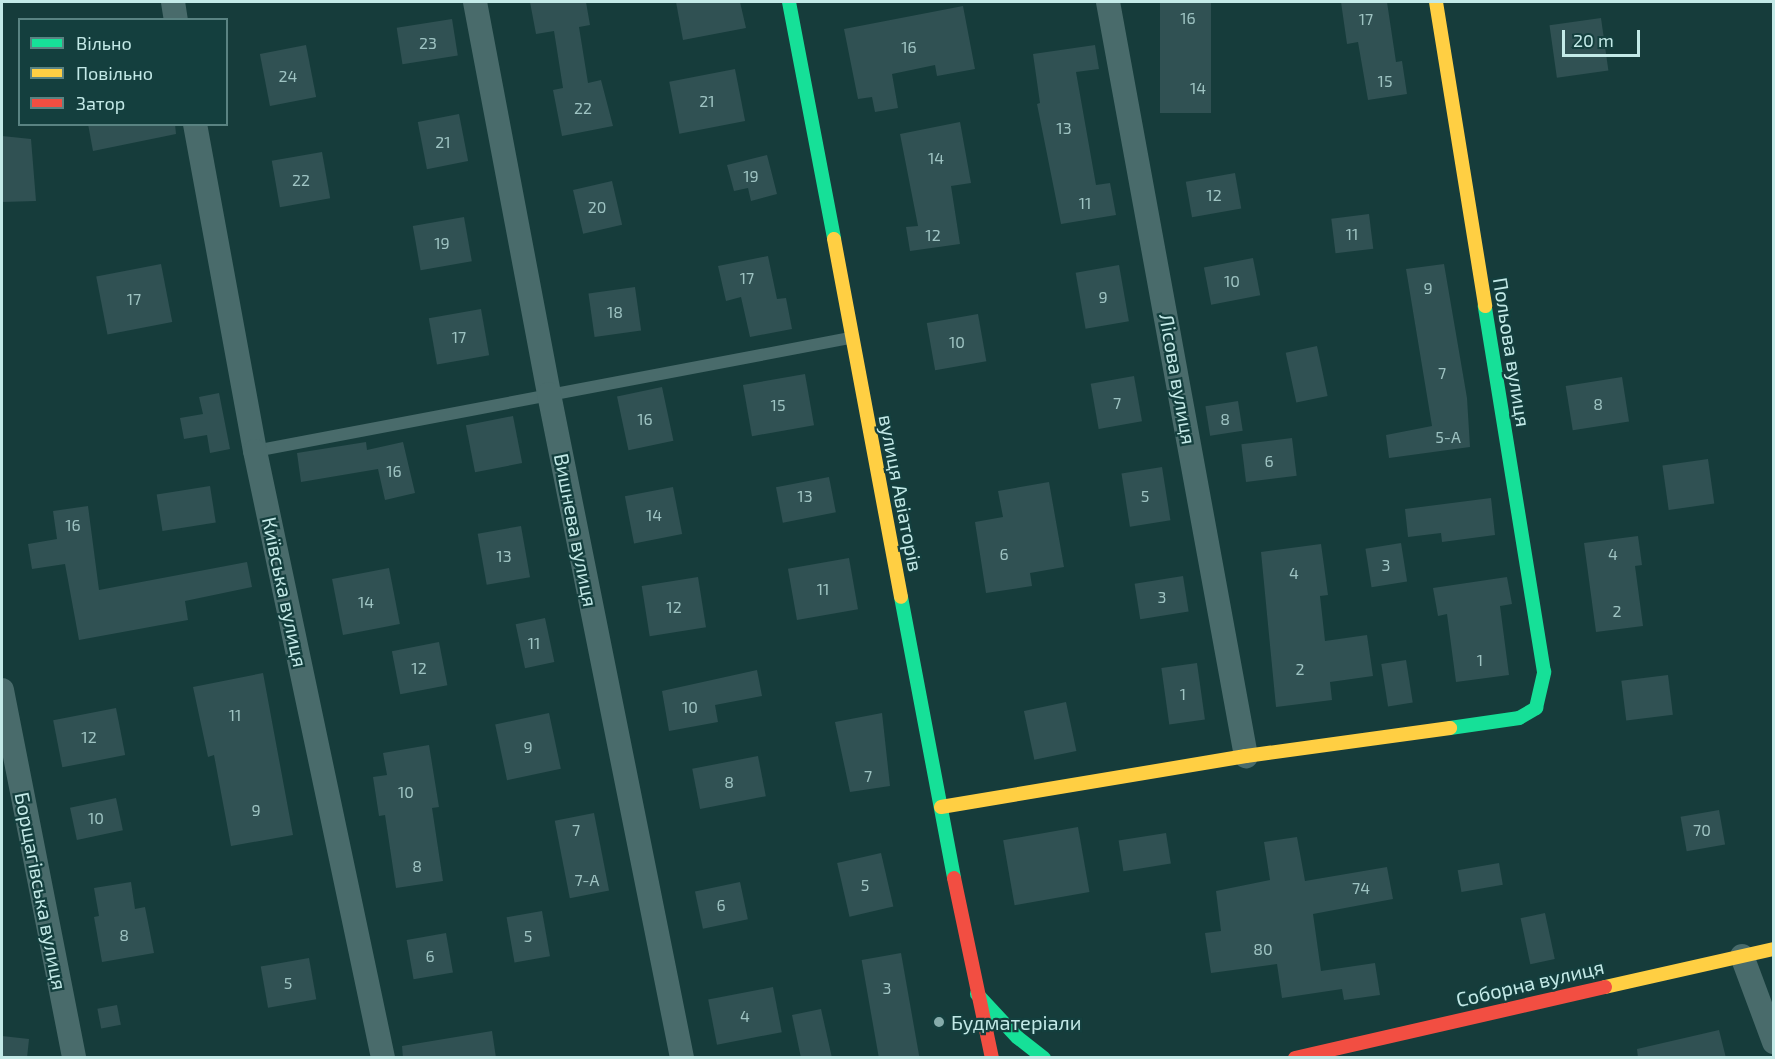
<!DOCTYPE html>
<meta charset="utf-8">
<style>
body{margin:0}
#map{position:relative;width:1775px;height:1059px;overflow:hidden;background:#163c3b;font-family:"Exo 2",sans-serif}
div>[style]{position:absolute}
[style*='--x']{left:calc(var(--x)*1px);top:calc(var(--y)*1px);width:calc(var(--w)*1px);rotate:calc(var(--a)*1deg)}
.building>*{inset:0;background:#305153;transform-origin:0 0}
.lane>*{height:12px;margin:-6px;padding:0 6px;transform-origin:6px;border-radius:6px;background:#496b6b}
.street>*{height:24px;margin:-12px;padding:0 12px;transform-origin:12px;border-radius:12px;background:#496b6b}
.fast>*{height:14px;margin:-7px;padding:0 7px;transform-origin:7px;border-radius:7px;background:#16e098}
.slow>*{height:14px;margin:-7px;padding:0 7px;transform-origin:7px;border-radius:7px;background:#ffcf43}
.jam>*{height:14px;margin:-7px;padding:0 7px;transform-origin:7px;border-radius:7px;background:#f24e42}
.dots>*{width:16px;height:16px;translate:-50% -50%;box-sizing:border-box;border:3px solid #143f3e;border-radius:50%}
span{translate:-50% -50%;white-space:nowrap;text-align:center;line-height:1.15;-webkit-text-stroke:4.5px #143f3e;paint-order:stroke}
.number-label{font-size:16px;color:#9ec3c2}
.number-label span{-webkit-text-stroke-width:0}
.street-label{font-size:20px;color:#c3e9e7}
.poi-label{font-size:20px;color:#c3e9e7}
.left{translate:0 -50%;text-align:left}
.frame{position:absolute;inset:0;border:3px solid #c3e9e7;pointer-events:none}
.legend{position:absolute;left:18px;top:18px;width:210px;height:108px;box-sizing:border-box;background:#143f3e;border:2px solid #5a8382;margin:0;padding:8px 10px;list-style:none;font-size:18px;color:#c3e9e7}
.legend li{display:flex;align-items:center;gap:12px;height:30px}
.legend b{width:30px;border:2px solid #5a8382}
.scale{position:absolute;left:1562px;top:30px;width:78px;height:27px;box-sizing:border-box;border:3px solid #c3e9e7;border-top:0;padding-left:8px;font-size:18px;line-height:21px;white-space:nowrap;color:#c3e9e7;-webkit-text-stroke:4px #143f3e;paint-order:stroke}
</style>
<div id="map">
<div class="building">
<i style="clip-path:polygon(530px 2px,586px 2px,590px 25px,579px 27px,588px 83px,601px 80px,613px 126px,562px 136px,553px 90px,563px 88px,554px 31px,536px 34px)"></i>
<i style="clip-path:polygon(676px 2px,740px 2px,746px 28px,683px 40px)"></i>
<i style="left:1160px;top:2px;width:51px;height:111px"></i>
<i style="clip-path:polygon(1341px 2px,1387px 2px,1396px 62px,1402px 61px,1407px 94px,1368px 100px,1358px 42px,1347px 44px)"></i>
<i style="clip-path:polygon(963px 6px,975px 69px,937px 76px,935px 65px,892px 74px,898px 108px,875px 112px,872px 97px,858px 99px,844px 29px)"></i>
<i style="left:1601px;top:18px;width:53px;height:52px;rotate:82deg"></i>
<i style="left:452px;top:19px;width:37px;height:56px;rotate:81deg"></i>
<i style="left:306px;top:45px;width:53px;height:47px;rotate:79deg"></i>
<i style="clip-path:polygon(1095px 45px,1099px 69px,1076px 72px,1096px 185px,1110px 183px,1116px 215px,1061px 224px,1037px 104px,1040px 103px,1033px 54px)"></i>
<i style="left:735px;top:69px;width:53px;height:67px;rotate:79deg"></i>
<i style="left:459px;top:114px;width:48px;height:42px;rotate:79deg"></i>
<i style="clip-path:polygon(960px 122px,971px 183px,951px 186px,960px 244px,910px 251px,906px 227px,918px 226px,900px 134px)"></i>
<i style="clip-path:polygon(88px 124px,175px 124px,176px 134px,93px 151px)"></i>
<i style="clip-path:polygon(2px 136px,31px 139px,36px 201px,2px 202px)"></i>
<i style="left:322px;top:152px;width:47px;height:51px;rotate:80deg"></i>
<i style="clip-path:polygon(767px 155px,777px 194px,751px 201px,748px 188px,734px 191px,727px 165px)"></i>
<i style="left:1235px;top:173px;width:36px;height:50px;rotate:80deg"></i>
<i style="left:612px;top:181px;width:45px;height:40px;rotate:77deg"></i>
<i style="left:1369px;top:214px;width:35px;height:38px;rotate:83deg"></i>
<i style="left:464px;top:217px;width:45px;height:52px;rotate:80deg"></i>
<i style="clip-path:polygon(768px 256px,777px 299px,786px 298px,792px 329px,750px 337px,741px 297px,726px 301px,718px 266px)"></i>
<i style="left:1253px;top:258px;width:38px;height:50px;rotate:79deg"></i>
<i style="left:161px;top:264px;width:59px;height:66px;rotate:79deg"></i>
<i style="clip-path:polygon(1444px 264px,1467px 398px,1470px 447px,1389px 458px,1386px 435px,1432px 426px,1406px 269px)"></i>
<i style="left:1119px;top:265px;width:57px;height:44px;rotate:80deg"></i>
<i style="left:635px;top:287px;width:44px;height:47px;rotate:82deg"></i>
<i style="left:481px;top:309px;width:47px;height:53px;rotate:80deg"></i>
<i style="left:978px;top:314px;width:48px;height:52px;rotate:80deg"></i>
<i style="left:1317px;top:346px;width:51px;height:32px;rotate:78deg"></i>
<i style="left:805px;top:374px;width:52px;height:63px;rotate:80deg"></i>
<i style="left:1134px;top:376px;width:46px;height:44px;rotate:80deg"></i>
<i style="left:1622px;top:377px;width:45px;height:57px;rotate:81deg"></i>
<i style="left:662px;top:387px;width:55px;height:46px;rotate:78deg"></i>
<i style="clip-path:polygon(219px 393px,230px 449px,210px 453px,207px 435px,184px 439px,180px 418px,203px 414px,199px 397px)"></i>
<i style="left:1238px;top:401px;width:30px;height:33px;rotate:81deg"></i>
<i style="left:513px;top:416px;width:48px;height:48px;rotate:79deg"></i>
<i style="left:1292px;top:438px;width:38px;height:51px;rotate:83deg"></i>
<i style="clip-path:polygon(366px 442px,367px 450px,403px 442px,415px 493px,385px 500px,378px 469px,301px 482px,297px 453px)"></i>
<i style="left:1708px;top:459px;width:45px;height:46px;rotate:82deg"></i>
<i style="left:1162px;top:467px;width:54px;height:41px;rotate:81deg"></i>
<i style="left:829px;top:477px;width:36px;height:54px;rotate:79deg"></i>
<i style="clip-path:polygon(1049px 482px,1064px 567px,1030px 573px,1032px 586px,986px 593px,975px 522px,1003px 517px,998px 491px)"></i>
<i style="left:210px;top:486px;width:37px;height:54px;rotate:81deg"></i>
<i style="left:673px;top:487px;width:48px;height:49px;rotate:79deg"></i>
<i style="clip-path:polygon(1491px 498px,1495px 535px,1442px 542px,1441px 533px,1408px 537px,1405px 509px)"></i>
<i style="clip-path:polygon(88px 506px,99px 590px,247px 562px,252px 587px,185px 601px,188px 620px,79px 640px,65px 564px,32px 569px,28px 544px,57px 539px,53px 511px)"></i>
<i style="left:521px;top:526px;width:52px;height:44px;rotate:80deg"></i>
<i style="clip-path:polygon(1638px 536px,1642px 565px,1635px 566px,1643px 626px,1596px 632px,1584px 543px)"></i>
<i style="left:1401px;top:543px;width:39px;height:36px;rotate:81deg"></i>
<i style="clip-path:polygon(1321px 544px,1328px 595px,1320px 596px,1325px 641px,1367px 635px,1373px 676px,1330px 682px,1332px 700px,1276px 707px,1261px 552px)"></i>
<i style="left:849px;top:558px;width:52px;height:62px;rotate:80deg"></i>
<i style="left:389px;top:568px;width:57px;height:58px;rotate:79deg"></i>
<i style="left:1183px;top:576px;width:36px;height:49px;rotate:81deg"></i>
<i style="left:698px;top:577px;width:51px;height:57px;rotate:81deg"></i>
<i style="clip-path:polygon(1507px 577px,1512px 604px,1500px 606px,1509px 675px,1456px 682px,1447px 614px,1438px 616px,1433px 588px)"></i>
<i style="left:545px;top:618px;width:45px;height:30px;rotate:78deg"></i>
<i style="left:439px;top:642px;width:44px;height:48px;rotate:79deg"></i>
<i style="left:1406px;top:660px;width:43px;height:25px;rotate:81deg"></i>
<i style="left:1197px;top:663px;width:57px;height:36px;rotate:82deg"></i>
<i style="clip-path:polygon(757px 670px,762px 696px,715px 705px,718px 722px,669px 731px,662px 691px)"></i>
<i style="clip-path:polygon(263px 673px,293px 835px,231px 846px,214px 755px,208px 757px,193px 687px)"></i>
<i style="left:1668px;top:675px;width:40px;height:47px;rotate:83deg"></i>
<i style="left:1066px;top:702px;width:50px;height:43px;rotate:78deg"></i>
<i style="left:116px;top:708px;width:48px;height:64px;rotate:79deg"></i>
<i style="left:549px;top:713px;width:57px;height:55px;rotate:78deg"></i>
<i style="clip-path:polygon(882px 713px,890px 786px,850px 792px,835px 722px)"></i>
<i style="clip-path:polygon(429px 745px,439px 807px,432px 808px,443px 881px,396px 888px,385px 815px,379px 816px,373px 777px,387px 775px,383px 753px)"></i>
<i style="left:758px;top:756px;width:41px;height:67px;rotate:79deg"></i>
<i style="left:116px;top:798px;width:33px;height:47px;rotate:78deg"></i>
<i style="left:1719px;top:810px;width:35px;height:39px;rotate:80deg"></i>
<i style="left:594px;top:813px;width:79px;height:40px;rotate:79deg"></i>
<i style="left:1078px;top:827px;width:66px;height:76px;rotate:80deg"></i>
<i style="left:1166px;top:833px;width:31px;height:48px;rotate:81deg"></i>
<i style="clip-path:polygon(1297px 837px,1305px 881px,1387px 867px,1393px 899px,1313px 914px,1321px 971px,1375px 963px,1380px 995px,1344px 1000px,1342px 989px,1282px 998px,1277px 964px,1211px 973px,1205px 933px,1221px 931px,1216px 891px,1270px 880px,1264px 842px)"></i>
<i style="left:881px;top:853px;width:55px;height:45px;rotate:77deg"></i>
<i style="left:1499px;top:863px;width:22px;height:42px;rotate:80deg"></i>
<i style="clip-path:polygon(131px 882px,135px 909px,145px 907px,154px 953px,102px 962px,94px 917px,99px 916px,94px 888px)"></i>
<i style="left:740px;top:882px;width:38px;height:46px;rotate:78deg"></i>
<i style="left:542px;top:911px;width:46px;height:36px;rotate:80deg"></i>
<i style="left:1545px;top:913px;width:47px;height:25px;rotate:78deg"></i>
<i style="left:446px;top:933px;width:40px;height:40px;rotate:80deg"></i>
<i style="left:901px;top:953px;width:107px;height:40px;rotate:80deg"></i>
<i style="left:309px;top:958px;width:42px;height:49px;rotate:80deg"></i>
<i style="left:773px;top:987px;width:46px;height:66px;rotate:79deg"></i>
<i style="left:117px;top:1005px;width:20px;height:20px;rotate:79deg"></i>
<i style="clip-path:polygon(821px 1009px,832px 1058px,801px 1058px,792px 1015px)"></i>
<i style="clip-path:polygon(1719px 1030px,1726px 1058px,1638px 1058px,1637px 1049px)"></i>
<i style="clip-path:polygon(492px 1031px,496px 1058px,403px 1058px,402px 1046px)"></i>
<i style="clip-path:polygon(2px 1036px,29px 1039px,27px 1058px,2px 1058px)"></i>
</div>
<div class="lane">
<i style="--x:255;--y:451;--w:606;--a:-10.75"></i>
</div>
<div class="street">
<i style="--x:173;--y:2;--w:18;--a:81"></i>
<i style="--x:475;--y:2;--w:399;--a:79.3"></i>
<i style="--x:549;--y:394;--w:677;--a:78.67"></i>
<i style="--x:1108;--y:2;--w:767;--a:79.63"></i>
<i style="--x:195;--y:124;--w:332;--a:79.6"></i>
<i style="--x:255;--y:451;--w:620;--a:78.09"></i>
<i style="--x:2;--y:690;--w:375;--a:78.9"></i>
<i style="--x:1742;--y:956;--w:92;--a:69.6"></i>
</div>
<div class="fast">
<i style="--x:789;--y:2;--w:241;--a:79.2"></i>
<i style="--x:901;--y:597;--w:286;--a:79.3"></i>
<i style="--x:1450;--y:728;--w:70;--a:-8.2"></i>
<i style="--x:1519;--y:718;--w:20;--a:-30"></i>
<i style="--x:1536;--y:708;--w:37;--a:-77"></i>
<i style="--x:1544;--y:672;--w:371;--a:-99.2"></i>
<i style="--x:977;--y:994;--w:59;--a:47.1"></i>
<i style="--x:1017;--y:1037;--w:34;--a:38"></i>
</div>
<div class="slow">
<i style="--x:1436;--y:2;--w:308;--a:80.8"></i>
<i style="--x:834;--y:239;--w:364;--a:79.4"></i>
<i style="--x:941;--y:807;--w:309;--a:-9.5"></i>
<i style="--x:1246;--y:756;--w:206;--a:-7.8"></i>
<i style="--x:1605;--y:987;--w:173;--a:-12.7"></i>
</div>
<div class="jam">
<i style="--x:954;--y:878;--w:184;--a:78.1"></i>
<i style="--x:1295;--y:1058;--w:318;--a:-12.9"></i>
</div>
<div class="dots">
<i style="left:939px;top:1022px;background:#86acab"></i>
</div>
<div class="number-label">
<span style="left:1188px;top:18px">16</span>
<span style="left:1366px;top:19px">17</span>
<span style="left:428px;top:43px">23</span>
<span style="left:909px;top:47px">16</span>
<span style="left:288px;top:76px">24</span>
<span style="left:1385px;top:81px">15</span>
<span style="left:1198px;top:88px">14</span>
<span style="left:707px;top:101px">21</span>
<span style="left:583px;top:108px">22</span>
<span style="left:1064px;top:128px">13</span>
<span style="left:443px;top:142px">21</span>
<span style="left:936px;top:158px">14</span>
<span style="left:751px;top:176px">19</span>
<span style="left:301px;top:180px">22</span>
<span style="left:1214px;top:195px">12</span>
<span style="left:1085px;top:203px">11</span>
<span style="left:597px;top:207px">20</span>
<span style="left:1352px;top:234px">11</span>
<span style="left:933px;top:235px">12</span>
<span style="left:442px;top:243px">19</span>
<span style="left:747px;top:278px">17</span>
<span style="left:1232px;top:281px">10</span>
<span style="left:1428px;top:288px">9</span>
<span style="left:1103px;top:297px">9</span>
<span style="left:134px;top:299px">17</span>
<span style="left:615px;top:312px">18</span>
<span style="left:459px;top:337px">17</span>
<span style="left:957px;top:342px">10</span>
<span style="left:1442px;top:373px">7</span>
<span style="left:1117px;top:403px">7</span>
<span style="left:1598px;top:404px">8</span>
<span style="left:778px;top:405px">15</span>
<span style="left:645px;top:419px">16</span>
<span style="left:1225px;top:419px">8</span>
<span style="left:1448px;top:437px">5-А</span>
<span style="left:1269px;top:461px">6</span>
<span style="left:394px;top:471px">16</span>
<span style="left:805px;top:496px">13</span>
<span style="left:1145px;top:496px">5</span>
<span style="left:654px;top:515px">14</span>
<span style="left:73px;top:525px">16</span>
<span style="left:1004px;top:554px">6</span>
<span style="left:1613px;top:554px">4</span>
<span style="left:504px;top:556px">13</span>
<span style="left:1386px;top:565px">3</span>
<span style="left:1294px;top:573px">4</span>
<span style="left:823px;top:589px">11</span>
<span style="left:1162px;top:597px">3</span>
<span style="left:366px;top:602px">14</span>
<span style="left:674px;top:607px">12</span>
<span style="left:1617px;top:611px">2</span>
<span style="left:534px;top:643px">11</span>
<span style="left:1480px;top:660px">1</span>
<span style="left:419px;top:668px">12</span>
<span style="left:1300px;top:669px">2</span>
<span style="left:1183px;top:694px">1</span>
<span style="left:690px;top:707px">10</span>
<span style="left:235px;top:715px">11</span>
<span style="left:89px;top:737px">12</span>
<span style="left:528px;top:747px">9</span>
<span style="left:868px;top:776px">7</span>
<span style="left:729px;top:782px">8</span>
<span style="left:406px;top:792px">10</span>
<span style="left:256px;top:810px">9</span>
<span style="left:96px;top:818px">10</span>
<span style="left:576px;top:830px">7</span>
<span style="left:1702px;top:830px">70</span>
<span style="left:417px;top:866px">8</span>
<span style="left:587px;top:880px">7-А</span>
<span style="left:865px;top:885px">5</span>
<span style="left:1361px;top:888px">74</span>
<span style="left:721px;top:905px">6</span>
<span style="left:124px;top:935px">8</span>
<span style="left:528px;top:936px">5</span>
<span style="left:1263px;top:949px">80</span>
<span style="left:430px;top:956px">6</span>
<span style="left:288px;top:983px">5</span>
<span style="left:887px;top:988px">3</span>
<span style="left:745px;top:1016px">4</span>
</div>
<div class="street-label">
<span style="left:1512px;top:352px;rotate:81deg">Польова вулиця</span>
<span style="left:1178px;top:379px;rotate:80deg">Лісова вулиця</span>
<span style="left:901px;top:493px;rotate:79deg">вулиця Авіаторів</span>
<span style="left:576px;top:530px;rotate:79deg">Вишнева вулиця</span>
<span style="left:285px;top:592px;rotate:78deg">Київська вулиця</span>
<span style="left:41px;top:891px;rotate:79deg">Борщагівська вулиця</span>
<span style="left:1530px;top:983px;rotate:-13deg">Соборна вулиця</span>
</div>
<div class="poi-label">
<span class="left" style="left:951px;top:1022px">Будматеріали</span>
</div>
<div class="frame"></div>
<ul class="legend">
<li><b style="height:8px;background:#16e098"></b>Вільно</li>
<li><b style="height:8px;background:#ffcf43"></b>Повільно</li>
<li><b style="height:8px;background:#f24e42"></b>Затор</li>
</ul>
<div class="scale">20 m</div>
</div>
